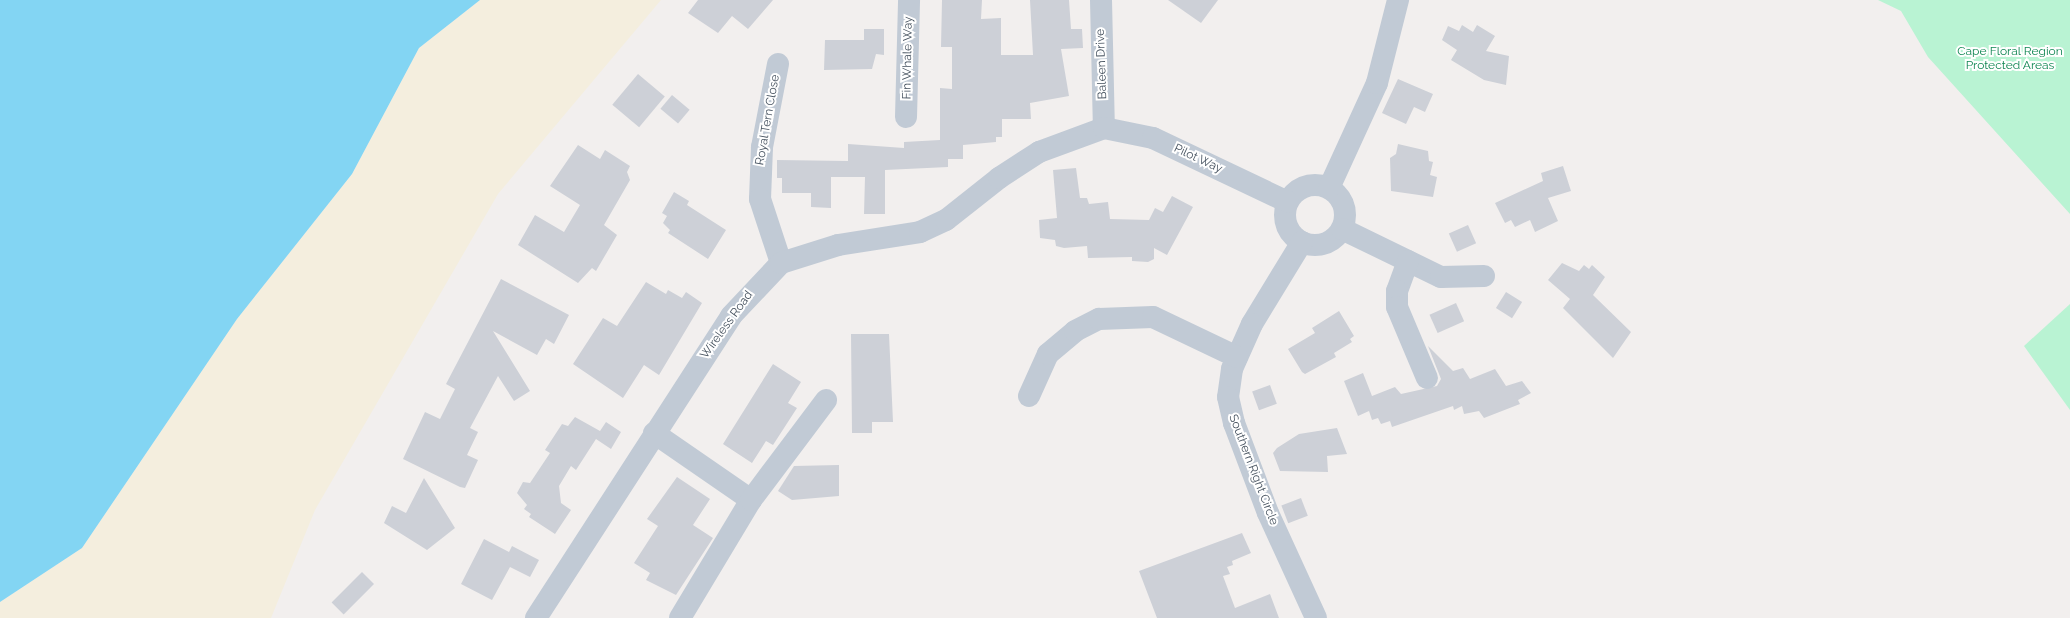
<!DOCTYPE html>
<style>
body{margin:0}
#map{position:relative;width:2070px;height:618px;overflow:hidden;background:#f2efee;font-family:Raleway,sans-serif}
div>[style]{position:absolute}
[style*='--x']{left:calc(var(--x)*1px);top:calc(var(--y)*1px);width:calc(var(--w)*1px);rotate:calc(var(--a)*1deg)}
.green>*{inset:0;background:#b9f3d3}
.sand>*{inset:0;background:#f4eede}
.water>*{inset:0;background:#83d5f3}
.building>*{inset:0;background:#cdd0d7;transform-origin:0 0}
.street>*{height:22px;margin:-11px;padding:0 11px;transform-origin:11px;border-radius:11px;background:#c1cad5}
.street>.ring{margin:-11px;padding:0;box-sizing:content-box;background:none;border:22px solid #c1cad5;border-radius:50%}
span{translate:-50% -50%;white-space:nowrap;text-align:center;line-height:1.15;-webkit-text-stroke:4px #fff;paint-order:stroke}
.park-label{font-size:12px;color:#0f8652}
.street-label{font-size:12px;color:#45515e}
</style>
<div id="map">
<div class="green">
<i style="clip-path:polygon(1878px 0,2070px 0,2070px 214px,1928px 57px,1901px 11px)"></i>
<i style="clip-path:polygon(2070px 304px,2070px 410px,2024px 346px)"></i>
</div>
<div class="sand">
<i style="clip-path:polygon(480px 0,661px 0,498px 194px,315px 510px,271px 618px,0 618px,0 602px,82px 548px,237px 319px,352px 174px,419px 48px)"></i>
</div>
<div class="water">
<i style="clip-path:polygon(0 0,480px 0,419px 48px,352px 174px,237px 319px,82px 548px,0 602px)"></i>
</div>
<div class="building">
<i style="clip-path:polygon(698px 0,773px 0,748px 29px,732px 16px,718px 33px,688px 13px)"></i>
<i style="clip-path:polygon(942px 0,982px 0,981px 19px,1001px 18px,1001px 55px,1033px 55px,1030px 0,1069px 0,1071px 29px,1082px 29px,1083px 48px,1061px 49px,1069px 96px,1030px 103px,1031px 119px,1002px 119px,1002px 137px,996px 137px,996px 142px,963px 145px,963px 159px,948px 159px,948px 167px,885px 170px,885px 214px,864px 214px,865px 177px,831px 177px,831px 208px,811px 207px,811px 193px,782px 193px,782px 178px,777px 178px,777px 160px,848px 161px,848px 144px,904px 148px,904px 142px,940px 140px,940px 88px,952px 89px,952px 47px,941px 47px)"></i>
<i style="clip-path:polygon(1168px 0,1218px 0,1201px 23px)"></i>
<i style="clip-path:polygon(1462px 25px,1473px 32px,1477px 25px,1495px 36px,1486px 51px,1509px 56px,1506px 85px,1484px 80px,1451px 60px,1457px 50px,1442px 40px,1448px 26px,1459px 31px)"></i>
<i style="clip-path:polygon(864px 29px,884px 29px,884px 55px,876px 54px,872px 69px,824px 70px,825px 40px,864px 40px)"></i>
<i style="left:638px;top:74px;width:35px;height:40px;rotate:40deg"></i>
<i style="clip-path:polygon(1398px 79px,1433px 94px,1425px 112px,1414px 107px,1406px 124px,1382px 113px)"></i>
<i style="left:672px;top:95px;width:23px;height:18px;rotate:40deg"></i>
<i style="clip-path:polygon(1398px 144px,1428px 151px,1429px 161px,1433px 162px,1430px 175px,1437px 177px,1433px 197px,1391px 191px,1390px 158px,1396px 154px)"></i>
<i style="clip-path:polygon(578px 145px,600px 159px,605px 150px,630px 166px,627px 172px,630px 180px,604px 225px,617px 235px,596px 271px,592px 268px,578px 283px,518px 245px,535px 215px,564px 232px,580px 205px,550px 186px)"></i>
<i style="clip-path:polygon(1563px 166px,1571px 191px,1548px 198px,1558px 221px,1535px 232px,1530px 220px,1515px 227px,1511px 220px,1505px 223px,1495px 203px,1543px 181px,1541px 173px)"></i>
<i style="clip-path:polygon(1076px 168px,1080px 198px,1087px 198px,1089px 204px,1108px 202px,1110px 219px,1149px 220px,1155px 208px,1163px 212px,1172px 196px,1193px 207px,1167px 255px,1154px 248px,1154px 259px,1148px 262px,1132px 261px,1132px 257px,1088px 258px,1087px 246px,1064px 248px,1056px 246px,1055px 240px,1040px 238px,1039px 220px,1057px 218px,1053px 170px)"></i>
<i style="clip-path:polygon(674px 192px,689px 201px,687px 205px,726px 230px,708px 259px,668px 233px,670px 230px,663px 223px,667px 216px,662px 213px)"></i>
<i style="left:1468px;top:225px;width:20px;height:21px;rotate:66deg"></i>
<i style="clip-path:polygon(1562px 263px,1579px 271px,1584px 265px,1589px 269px,1592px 265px,1605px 277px,1593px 295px,1631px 332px,1613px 358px,1563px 308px,1570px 299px,1548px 280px)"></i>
<i style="clip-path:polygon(501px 279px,569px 315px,554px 344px,546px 339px,537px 355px,493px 331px,530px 391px,514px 401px,498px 376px,470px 428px,478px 432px,467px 455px,478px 460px,465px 488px,460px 487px,403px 459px,425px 412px,440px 419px,455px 389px,446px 384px)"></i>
<i style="clip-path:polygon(646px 282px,666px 294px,668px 290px,682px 298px,686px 292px,702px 303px,659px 375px,644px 365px,623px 398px,573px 364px,603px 318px,617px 326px)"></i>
<i style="left:1506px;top:292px;width:19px;height:19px;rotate:32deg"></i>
<i style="left:1456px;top:303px;width:20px;height:29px;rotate:66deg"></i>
<i style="clip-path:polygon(1339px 311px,1354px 336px,1350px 339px,1352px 342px,1334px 353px,1336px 357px,1305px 374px,1302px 372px,1288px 349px,1315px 333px,1312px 328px)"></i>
<i style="clip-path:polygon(851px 334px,889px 334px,893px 422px,872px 422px,872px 433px,852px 433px)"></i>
<i style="clip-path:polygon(1428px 346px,1453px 371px,1463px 368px,1470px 379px,1495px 369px,1506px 386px,1522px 381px,1531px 393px,1518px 400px,1520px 404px,1484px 418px,1479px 411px,1464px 414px,1462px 406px,1454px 410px,1453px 406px,1392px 427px,1390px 421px,1381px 424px,1378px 418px,1372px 420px,1369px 411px,1358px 416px,1344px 381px,1363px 373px,1372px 396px,1395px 387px,1401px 394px,1437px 386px,1441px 379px)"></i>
<i style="clip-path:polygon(773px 364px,801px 382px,788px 403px,797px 408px,773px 445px,766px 441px,752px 463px,723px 444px)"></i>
<i style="left:1270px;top:385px;width:20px;height:19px;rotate:70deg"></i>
<i style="clip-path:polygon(575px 417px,600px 431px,606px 422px,621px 432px,611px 449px,596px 439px,576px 470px,571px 466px,559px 486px,561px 503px,571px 510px,555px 534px,529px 517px,531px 514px,524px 509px,527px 505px,517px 493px,523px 482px,530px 483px,550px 453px,545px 450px,562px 424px,568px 426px)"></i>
<i style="clip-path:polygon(1337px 428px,1347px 454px,1327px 456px,1328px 472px,1280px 471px,1273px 453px,1277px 448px,1299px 434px)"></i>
<i style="clip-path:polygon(839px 465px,839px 496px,792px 500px,778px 491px,794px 466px)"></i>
<i style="clip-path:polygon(677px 477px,710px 499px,693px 525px,713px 538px,676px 595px,646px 580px,650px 573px,634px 563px,658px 526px,647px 519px)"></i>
<i style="clip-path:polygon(424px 478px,455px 528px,427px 550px,384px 523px,392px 506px,406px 513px)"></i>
<i style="left:1301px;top:498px;width:19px;height:21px;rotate:69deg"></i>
<i style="clip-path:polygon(1242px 533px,1251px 553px,1232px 561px,1233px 565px,1227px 567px,1230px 574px,1223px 576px,1235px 608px,1270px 594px,1279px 618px,1157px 618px,1139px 571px)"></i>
<i style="clip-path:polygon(484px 539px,509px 552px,512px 546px,539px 560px,530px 577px,510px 567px,492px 600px,461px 584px)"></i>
<i style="left:362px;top:572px;width:17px;height:43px;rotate:45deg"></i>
</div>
<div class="street">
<i style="--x:1101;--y:0;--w:128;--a:88.7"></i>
<i style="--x:778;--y:64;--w:85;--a:100.9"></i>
<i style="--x:762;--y:147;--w:52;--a:92.2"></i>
<i style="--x:760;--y:199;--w:67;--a:71.8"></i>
<i style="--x:906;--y:117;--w:117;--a:-88.5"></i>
<i class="ring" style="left:1285px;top:185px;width:38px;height:38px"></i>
<i style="--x:1329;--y:188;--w:115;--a:-65.4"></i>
<i style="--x:1377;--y:83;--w:86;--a:-75.8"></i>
<i style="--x:1342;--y:229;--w:110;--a:25.9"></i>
<i style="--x:1441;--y:277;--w:43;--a:-1.3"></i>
<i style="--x:1302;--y:242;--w:96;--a:121.4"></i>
<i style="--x:1252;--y:324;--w:49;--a:114"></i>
<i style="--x:1232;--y:369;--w:28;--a:98"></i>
<i style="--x:1228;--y:397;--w:27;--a:77"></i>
<i style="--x:1234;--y:423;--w:96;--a:69.3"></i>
<i style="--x:1268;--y:513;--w:115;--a:65.4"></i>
<i style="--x:1408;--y:261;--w:32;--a:110"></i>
<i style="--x:1397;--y:291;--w:16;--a:90"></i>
<i style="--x:1397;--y:307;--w:77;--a:67.1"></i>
<i style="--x:1029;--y:396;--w:46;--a:-65.7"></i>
<i style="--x:1048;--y:354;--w:35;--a:-40"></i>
<i style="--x:1075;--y:331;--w:27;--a:-27"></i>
<i style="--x:1099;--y:319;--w:54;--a:-2.1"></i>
<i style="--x:1153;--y:317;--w:93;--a:25.5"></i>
<i style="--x:654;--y:433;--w:118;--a:34.6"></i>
<i style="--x:536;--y:618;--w:359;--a:-57.1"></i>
<i style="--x:731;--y:316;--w:73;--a:-46.7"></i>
<i style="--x:781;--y:263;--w:60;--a:-17.5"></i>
<i style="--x:838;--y:245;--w:83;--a:-9"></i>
<i style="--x:920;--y:232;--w:29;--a:-25"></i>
<i style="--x:946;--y:220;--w:68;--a:-38.4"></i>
<i style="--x:999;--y:178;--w:48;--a:-33"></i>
<i style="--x:1039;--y:152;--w:69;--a:-20.3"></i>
<i style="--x:1104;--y:128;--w:50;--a:11.5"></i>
<i style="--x:1153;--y:138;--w:149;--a:25.4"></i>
<i style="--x:680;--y:618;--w:138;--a:-59"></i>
<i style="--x:751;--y:500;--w:125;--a:-53.1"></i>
</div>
<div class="park-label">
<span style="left:2010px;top:59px">Cape Floral Region<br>Protected Areas</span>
</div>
<div class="street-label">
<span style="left:908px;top:58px;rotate:-89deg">Fin Whale Way</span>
<span style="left:1102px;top:64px;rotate:-92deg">Baleen Drive</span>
<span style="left:768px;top:120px;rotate:-80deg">Royal Tern Close</span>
<span style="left:1198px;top:159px;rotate:25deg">Pilot Way</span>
<span style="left:727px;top:325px;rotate:-54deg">Wireless Road</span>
<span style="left:1253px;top:470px;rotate:69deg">Southern Right Circle</span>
</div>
</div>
